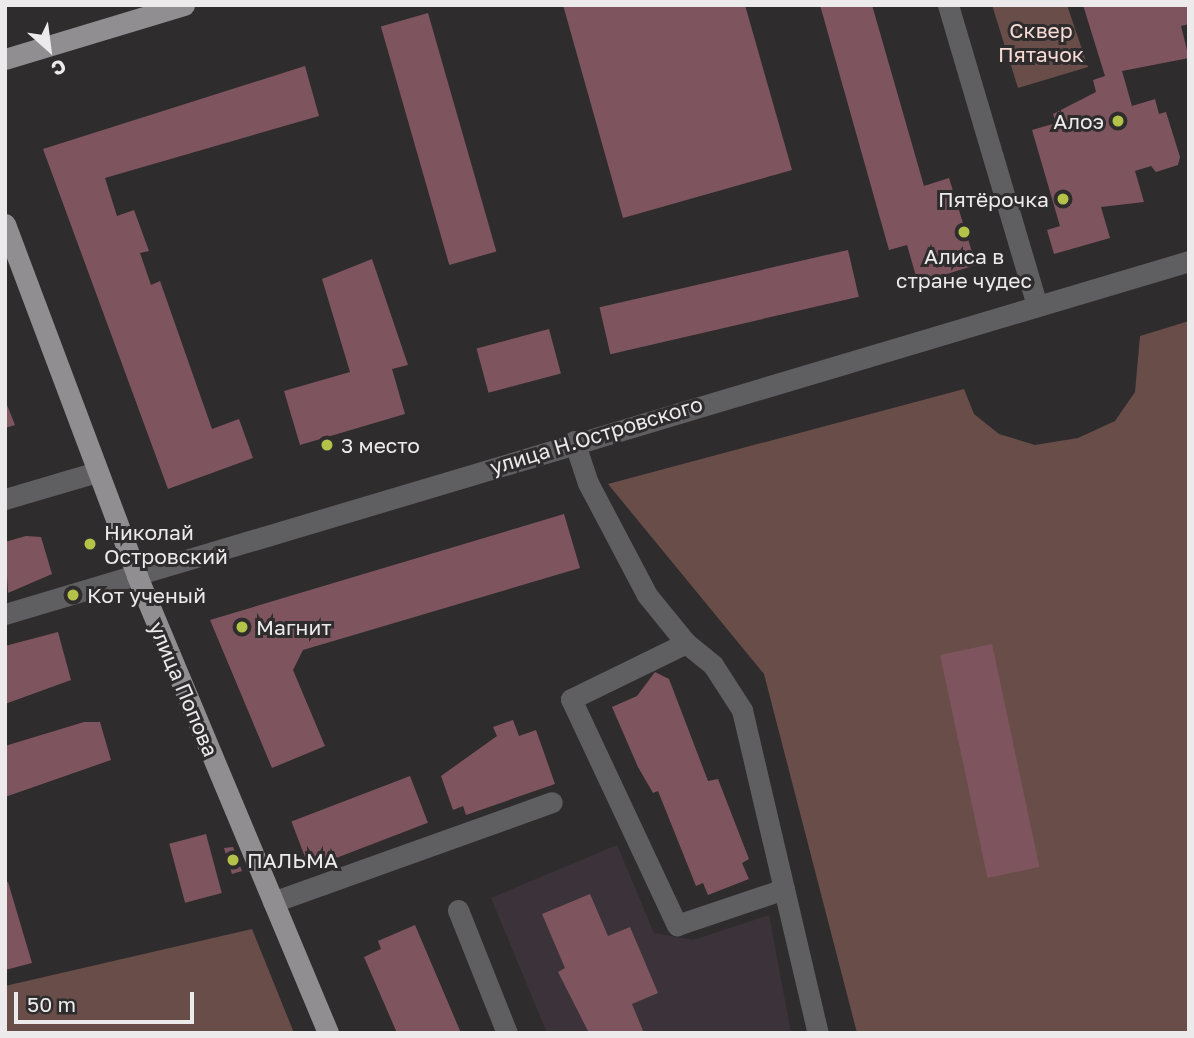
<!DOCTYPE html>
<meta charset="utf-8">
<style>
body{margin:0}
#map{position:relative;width:1194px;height:1038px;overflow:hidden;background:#2f2c2e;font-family:"Golos Text",sans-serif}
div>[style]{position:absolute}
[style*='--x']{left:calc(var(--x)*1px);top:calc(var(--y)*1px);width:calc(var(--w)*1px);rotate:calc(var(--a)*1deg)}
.built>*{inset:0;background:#3b3339}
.green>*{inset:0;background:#694d48}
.building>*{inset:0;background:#7e555f;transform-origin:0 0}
.minor>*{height:21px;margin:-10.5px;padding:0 10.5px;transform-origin:10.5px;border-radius:10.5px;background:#5f5e60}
.major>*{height:21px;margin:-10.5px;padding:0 10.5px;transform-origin:10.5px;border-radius:10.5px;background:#908e91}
.dots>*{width:19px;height:19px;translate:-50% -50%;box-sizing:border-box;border:4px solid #2f2c2e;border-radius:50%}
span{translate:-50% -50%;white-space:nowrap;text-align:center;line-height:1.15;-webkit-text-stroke:6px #2f2c2e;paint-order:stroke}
.park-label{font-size:21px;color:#f9dbd5}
.poi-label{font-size:21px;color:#eceaeb}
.right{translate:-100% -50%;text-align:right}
.left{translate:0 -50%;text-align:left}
.street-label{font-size:21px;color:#eceaeb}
.frame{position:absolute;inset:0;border:7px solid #eceaeb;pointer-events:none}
.north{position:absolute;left:14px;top:14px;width:70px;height:70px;-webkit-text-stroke:5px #2f2c2e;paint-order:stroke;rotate:152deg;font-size:19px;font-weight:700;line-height:28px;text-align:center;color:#eceaeb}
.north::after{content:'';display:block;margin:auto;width:24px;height:32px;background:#eceaeb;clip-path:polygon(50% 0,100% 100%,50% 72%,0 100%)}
.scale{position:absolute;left:14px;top:992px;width:180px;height:32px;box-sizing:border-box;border:4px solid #eceaeb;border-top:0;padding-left:9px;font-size:21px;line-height:24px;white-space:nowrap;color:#eceaeb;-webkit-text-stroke:5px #2f2c2e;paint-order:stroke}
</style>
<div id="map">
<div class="built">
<i style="clip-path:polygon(617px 845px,654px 933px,693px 940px,769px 915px,791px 1033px,547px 1033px,491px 898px)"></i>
</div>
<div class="green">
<i style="clip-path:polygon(992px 5px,1067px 5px,1088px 67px,1018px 88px)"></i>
<i style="clip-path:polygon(1189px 321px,1189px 1033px,857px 1033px,764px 674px,608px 484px,964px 389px,974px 414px,999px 434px,1035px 445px,1078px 438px,1115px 421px,1135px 392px,1140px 336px)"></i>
<i style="clip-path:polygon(252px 929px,294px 1033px,5px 1033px,5px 986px)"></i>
</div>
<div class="building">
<i style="clip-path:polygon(563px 5px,745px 5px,792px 170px,623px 218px)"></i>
<i style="clip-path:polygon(820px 5px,872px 5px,924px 186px,949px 178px,976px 265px,918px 283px,907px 245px,889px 250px)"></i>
<i style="clip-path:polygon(1083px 5px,1189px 5px,1189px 24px,1181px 26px,1189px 58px,1122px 71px,1132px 106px,1155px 99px,1159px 114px,1166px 112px,1180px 157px,1178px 165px,1156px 172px,1151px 166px,1135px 171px,1144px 202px,1101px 207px,1110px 238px,1054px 254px,1047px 230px,1060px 226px,1032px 130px,1056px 123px,1053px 114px,1096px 92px,1093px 80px,1105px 76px)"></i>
<i style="left:428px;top:13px;width:248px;height:49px;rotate:74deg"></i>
<i style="clip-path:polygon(305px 66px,319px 116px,105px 178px,117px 216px,134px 210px,149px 251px,140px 253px,151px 285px,160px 281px,212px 429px,239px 419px,253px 458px,168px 489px,43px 149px)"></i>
<i style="left:848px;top:250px;width:48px;height:255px;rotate:77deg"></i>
<i style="clip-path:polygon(372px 259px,408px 365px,392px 369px,405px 414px,300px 445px,284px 391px,350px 372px,322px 279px)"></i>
<i style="left:549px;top:329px;width:46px;height:75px;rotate:75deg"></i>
<i style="clip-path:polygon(5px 400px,15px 425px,5px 428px)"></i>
<i style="clip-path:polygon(564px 514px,580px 568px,303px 650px,293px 670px,325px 746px,272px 768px,210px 620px)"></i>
<i style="clip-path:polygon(26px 536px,41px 537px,52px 574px,8px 593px,5px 542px)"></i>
<i style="clip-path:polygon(58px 632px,71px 680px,5px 704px,5px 646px)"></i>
<i style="left:992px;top:644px;width:228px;height:53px;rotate:78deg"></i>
<i style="clip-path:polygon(655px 672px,669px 679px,708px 781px,718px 779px,749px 859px,742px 863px,749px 879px,708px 895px,703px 883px,696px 886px,658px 791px,653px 793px,638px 767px,612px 707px,637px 696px)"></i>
<i style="clip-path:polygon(513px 720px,519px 736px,536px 730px,555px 784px,466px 815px,463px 806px,453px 810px,441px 776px,497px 736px,493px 727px)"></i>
<i style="clip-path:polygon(84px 722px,100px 722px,111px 760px,5px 797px,5px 746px)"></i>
<i style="left:410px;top:776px;width:50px;height:127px;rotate:69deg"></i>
<i style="left:206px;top:834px;width:61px;height:38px;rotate:75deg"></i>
<i style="clip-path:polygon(233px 847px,242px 871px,232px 874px,224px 848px)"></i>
<i style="clip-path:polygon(8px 882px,32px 963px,5px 970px,5px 883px)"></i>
<i style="clip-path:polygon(590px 894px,608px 936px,630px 927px,658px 993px,632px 1004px,644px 1033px,589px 1033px,558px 972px,565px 968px,542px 914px)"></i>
<i style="clip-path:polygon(415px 925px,461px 1033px,397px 1033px,364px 957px,381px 949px,378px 941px)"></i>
</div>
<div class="minor">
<i style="--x:948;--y:5;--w:313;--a:73.5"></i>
<i style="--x:574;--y:441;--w:44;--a:71.6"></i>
<i style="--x:588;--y:483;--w:127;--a:62.2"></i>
<i style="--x:647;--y:595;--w:62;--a:50.9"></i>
<i style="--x:686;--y:643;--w:35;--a:39"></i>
<i style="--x:713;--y:665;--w:54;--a:57.2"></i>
<i style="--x:742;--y:710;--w:332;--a:76.8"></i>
<i style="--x:5;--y:499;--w:96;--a:-16.4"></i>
<i style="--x:5;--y:614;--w:1236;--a:-16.6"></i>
<i style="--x:686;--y:643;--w:128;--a:154"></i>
<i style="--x:571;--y:699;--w:250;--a:64.9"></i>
<i style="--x:677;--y:925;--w:113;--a:-18.6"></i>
<i style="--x:273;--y:902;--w:296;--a:-19.7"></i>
<i style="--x:458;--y:910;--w:132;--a:68.3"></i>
</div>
<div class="major">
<i style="--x:5;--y:59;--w:187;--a:-16.8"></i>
<i style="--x:5;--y:224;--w:376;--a:69.4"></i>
<i style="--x:137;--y:576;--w:495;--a:67.3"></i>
</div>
<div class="dots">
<i style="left:1118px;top:121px;background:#b5c249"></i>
<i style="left:1063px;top:199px;background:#b5c249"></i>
<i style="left:964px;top:232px;background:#b5c249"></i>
<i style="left:327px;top:445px;background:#b5c249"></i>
<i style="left:90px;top:544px;background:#b5c249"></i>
<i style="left:73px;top:595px;background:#b5c249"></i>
<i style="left:242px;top:627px;background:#b5c249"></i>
<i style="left:233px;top:860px;background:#b5c249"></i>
</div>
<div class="park-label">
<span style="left:1041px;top:42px">Сквер<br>Пятачок</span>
</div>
<div class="poi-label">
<span class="right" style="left:1104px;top:121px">Алоэ</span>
<span class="right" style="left:1049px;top:199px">Пятёрочка</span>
<span style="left:964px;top:268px">Алиса в<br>стране чудес</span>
<span class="left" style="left:341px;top:445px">3 место</span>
<span class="left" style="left:104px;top:544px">Николай<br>Островский</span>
<span class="left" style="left:87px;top:595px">Кот ученый</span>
<span class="left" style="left:256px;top:627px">Магнит</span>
<span class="left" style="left:247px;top:860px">ПАЛЬМА</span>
</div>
<div class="street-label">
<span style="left:596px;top:435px;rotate:-17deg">улица Н.Островского</span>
<span style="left:184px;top:689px;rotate:67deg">улица Попова</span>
</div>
<div class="frame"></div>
<div class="north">С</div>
<div class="scale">50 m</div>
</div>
